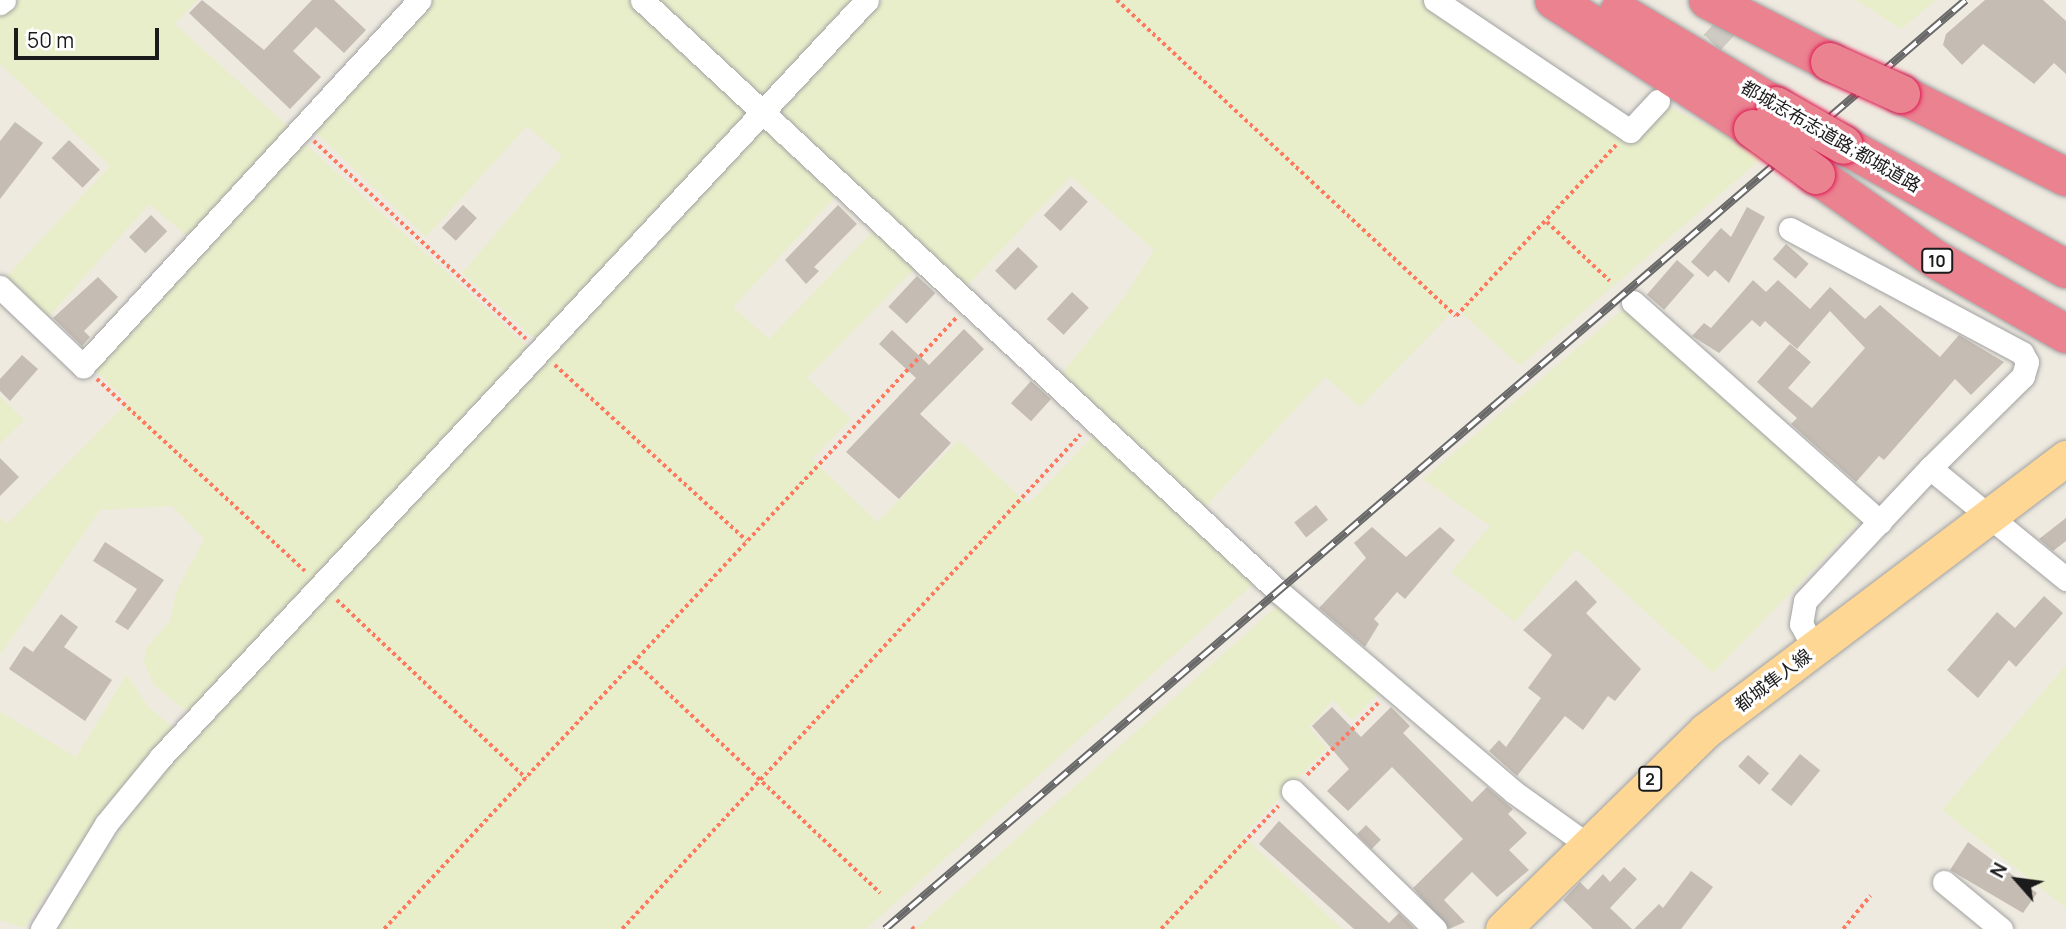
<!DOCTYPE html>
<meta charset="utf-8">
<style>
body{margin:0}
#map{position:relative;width:2066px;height:929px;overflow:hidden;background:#eeeae0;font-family:Manrope,"Noto Sans JP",sans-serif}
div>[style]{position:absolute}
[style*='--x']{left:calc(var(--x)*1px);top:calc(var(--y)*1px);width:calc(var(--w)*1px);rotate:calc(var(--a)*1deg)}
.farmland>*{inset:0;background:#e9eeca}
.building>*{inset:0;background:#c5bcb3;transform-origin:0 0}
.minor-tunnel>*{height:23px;margin-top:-11.5px;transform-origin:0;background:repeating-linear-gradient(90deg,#cecbc2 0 23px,transparent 0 34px)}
.path>*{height:3.5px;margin-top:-1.75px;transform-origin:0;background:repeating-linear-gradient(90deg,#ff7960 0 3.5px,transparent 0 7px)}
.roads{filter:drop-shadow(0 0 2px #a2a2a2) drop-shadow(0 0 2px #a2a2a2)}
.minor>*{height:23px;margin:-11.5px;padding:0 11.5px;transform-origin:11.5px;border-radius:11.5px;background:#fff}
.primary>*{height:35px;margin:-17.5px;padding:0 17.5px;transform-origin:17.5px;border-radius:17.5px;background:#ffd794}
.motorway>*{height:38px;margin:-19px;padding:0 19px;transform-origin:19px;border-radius:19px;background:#ea8290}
.rail>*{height:8px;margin-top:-4px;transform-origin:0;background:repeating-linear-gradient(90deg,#fff 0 16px,#696969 0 32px);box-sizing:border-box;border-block:2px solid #696969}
.bridges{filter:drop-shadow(0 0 2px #de1b53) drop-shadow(0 0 2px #de1b53)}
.motorway-bridge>*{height:38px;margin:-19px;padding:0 19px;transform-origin:19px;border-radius:19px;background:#ea8290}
span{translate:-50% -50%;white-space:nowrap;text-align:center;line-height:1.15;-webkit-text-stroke:6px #fff;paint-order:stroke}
.shield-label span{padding:2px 5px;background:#fff;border:2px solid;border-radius:5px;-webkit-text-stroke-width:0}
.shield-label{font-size:16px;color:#1b1b1b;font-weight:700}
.street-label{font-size:18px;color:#1b1b1b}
.north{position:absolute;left:1982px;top:845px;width:70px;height:70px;-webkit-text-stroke:5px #fff;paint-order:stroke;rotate:298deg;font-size:19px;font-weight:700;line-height:28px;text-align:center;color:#1b1b1b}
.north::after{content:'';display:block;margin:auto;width:24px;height:32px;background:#1b1b1b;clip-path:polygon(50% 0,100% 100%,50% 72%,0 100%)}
.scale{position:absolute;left:14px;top:28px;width:145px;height:32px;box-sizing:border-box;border:4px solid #1b1b1b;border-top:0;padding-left:9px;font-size:21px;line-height:24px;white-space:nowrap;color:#1b1b1b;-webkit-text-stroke:5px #fff;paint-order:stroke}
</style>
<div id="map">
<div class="farmland">
<i style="clip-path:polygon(12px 0,197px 0,175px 24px,291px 129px,192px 240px,149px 204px,46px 320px,4px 279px,110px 166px,0 64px,0 11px)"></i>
<i style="clip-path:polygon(429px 0,631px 0,753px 113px,540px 344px,462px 273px,562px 156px,527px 126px,426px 237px,311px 128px)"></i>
<i style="clip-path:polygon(653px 0,856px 0,760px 98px)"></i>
<i style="clip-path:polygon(883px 0,1420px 0,1633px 139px,1667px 106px,1767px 154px,1520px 366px,1456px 308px,1360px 407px,1325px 377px,1204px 508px,1062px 373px,1126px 295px,1154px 250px,1071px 176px,967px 286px,781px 117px,779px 110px)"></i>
<i style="clip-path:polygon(1856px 0,1936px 0,1901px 29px)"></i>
<i style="clip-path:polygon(765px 128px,838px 194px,733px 307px,769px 339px,875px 229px,916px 267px,807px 378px,851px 419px,812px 459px,877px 522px,959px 440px,1028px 504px,1096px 433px,1258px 580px,866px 929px,55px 929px,162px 767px)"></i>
<i style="clip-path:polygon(300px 139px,532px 350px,189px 713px,154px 685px,144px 663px,146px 648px,170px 621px,176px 592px,204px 539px,172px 506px,100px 510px,0 655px,0 517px,7px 524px,128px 402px,89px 365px)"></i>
<i style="clip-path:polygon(1627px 306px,1856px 513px,1858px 523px,1713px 673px,1576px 549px,1515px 622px,1451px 572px,1490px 526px,1423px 479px)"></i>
<i style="clip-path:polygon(0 396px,24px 420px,0 444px)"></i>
<i style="clip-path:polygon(1280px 603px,1383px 689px,1352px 720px,1333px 700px,1309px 727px,1327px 748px,1243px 836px,1342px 929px,915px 929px)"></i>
<i style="clip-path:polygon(2066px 665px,2066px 908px,1942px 810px)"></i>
<i style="clip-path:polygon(127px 674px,148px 707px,174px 728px,87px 832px,24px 928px,0 920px,0 712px,76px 757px)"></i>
</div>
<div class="building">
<i style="clip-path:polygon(202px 0,264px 50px,312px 0,334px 0,366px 30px,344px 53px,316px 27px,293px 51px,321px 77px,290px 109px,189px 13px)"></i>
<i style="clip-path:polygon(1985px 0,2043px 0,2066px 21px,2066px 74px,2054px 63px,2034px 84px,1983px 44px,1962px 65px,1943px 45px,1946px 34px)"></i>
<i style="clip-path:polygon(15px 122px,43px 143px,0 199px,0 141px)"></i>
<i style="left:69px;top:140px;width:43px;height:25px;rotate:44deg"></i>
<i style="left:1071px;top:186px;width:23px;height:40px;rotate:43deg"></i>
<i style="left:463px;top:205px;width:19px;height:31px;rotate:43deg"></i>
<i style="clip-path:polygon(838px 205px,857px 224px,814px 267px,819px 271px,806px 284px,785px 260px)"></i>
<i style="clip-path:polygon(1747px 207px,1765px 217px,1729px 283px,1715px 270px,1708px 277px,1691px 262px,1721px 228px,1731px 237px)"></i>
<i style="left:151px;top:215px;width:23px;height:31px;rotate:45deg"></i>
<i style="left:1786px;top:244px;width:30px;height:20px;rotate:41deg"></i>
<i style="left:1018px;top:247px;width:28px;height:33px;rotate:44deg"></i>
<i style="left:1677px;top:260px;width:23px;height:46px;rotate:41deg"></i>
<i style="left:917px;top:276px;width:25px;height:42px;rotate:43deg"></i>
<i style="clip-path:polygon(98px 277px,118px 297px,84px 331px,90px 337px,82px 346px,53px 318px)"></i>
<i style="clip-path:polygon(1753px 280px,1766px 292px,1778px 280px,1810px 309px,1830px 287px,1865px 319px,1880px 305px,1940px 357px,1959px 335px,2004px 362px,1971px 395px,1955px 379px,1884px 460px,1879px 456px,1856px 482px,1791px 424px,1797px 418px,1757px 382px,1790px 344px,1811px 362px,1788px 388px,1812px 408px,1865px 348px,1830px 311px,1797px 349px,1765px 321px,1760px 327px,1752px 320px,1719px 353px,1692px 336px,1704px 323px,1711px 328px)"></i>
<i style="left:1072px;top:292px;width:23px;height:37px;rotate:43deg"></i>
<i style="clip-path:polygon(964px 329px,984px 349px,920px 414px,951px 443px,899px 499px,846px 452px,916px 378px,879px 344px,892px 330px,929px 365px)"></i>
<i style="clip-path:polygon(22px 355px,38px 369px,10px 401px,0 391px,0 379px)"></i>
<i style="left:1031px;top:381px;width:27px;height:30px;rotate:42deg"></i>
<i style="clip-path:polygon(0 458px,19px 477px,0 496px)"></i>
<i style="left:1316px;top:505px;width:19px;height:28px;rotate:51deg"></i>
<i style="clip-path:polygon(2066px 518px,2066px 541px,2053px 551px,2039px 539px)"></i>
<i style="clip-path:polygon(1372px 527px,1406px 557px,1440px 527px,1455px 540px,1405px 599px,1397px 592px,1374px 619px,1379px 624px,1365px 647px,1319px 608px,1366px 558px,1354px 543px)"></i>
<i style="clip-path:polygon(105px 542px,164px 580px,128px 630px,115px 622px,137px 589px,93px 561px)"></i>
<i style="clip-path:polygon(1576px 580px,1597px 602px,1586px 613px,1641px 669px,1615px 701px,1608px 696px,1583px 730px,1565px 716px,1517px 776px,1489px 751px,1499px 740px,1506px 747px,1541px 698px,1528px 688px,1552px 655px,1523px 630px)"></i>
<i style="clip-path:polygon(2044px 596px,2063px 613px,2016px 667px,2009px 660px,1978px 698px,1947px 670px,1997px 612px,2015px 628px)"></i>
<i style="clip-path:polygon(61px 614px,78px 627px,64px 647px,112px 680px,85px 721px,9px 669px,24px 646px,33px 652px)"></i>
<i style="clip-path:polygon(1332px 707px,1361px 737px,1391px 707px,1410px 726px,1403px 733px,1472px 802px,1487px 787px,1513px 809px,1508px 814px,1527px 833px,1509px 850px,1529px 870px,1497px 897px,1472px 872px,1444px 900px,1465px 922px,1449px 929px,1413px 888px,1463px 839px,1392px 767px,1348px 811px,1327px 791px,1349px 769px,1312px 726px)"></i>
<i style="left:1800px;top:754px;width:26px;height:46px;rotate:39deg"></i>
<i style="left:1748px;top:755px;width:28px;height:15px;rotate:41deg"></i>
<i style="clip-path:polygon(1279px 821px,1389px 923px,1399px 913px,1415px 929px,1354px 929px,1259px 844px)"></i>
<i style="left:1366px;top:825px;width:21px;height:13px;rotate:45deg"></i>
<i style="clip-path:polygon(1968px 842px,2037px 893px,2023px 913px,1950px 870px)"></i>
<i style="clip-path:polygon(1624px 867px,1637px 879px,1610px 908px,1632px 929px,1593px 929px,1563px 900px,1580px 882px,1588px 890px,1603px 874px,1610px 882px)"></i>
<i style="clip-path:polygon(1691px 871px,1713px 887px,1681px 929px,1634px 929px,1659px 904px,1663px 908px)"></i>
</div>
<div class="minor-tunnel">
<i style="--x:1689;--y:67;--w:91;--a:-47.2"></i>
</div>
<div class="path">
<i style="--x:1117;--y:0;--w:463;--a:43"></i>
<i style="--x:1456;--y:316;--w:234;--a:-46.9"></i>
<i style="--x:314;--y:141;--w:290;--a:43"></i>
<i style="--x:1547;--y:222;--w:86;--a:43.1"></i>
<i style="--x:555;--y:365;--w:260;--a:42.5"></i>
<i style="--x:97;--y:379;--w:283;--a:42.7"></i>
<i style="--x:337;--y:600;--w:260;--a:43.3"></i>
<i style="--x:635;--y:662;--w:337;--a:43.3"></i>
<i style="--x:1307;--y:775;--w:101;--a:-45.4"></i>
<i style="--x:912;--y:927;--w:3;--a:45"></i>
<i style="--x:384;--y:929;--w:837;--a:-46.89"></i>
<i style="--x:622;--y:929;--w:674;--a:-47.17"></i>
<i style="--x:1161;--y:929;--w:170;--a:-46.4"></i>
<i style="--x:1843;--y:929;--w:43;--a:-50.7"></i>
</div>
<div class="roads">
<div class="minor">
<i style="--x:642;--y:0;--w:868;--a:42.9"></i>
<i style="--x:1278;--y:591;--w:310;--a:40.4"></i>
<i style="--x:1514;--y:792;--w:87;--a:35.7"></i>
<i style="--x:1435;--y:0;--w:235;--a:33.9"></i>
<i style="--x:1630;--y:131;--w:41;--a:-47"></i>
<i style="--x:0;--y:3;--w:5;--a:-37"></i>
<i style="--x:1790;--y:229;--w:263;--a:28.1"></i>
<i style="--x:2022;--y:353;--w:10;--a:61"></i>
<i style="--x:2027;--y:362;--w:15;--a:106"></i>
<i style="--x:2023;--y:376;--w:131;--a:135.3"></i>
<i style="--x:0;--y:287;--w:115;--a:43.6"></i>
<i style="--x:83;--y:366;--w:497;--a:-47.4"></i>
<i style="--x:1633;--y:302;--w:331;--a:41.7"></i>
<i style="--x:1814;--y:648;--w:27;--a:-118"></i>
<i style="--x:1801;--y:624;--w:23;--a:-80"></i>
<i style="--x:1805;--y:601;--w:183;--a:-46.8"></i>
<i style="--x:1930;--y:468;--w:176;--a:39.2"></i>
<i style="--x:1293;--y:791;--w:198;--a:44.2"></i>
<i style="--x:1944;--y:882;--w:74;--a:39.5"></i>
<i style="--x:42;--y:929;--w:123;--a:-58.6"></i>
<i style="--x:106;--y:824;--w:87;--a:-50.6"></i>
<i style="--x:161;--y:757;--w:1035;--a:-47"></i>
</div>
<div class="primary">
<i style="--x:1503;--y:929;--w:283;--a:-44.4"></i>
<i style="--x:1705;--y:731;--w:453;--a:-37.1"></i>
</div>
<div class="motorway">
<i style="--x:1554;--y:0;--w:237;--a:33"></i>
<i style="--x:1708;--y:0;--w:137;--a:26.9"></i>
<i style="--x:1619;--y:12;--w:183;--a:30.9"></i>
<i style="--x:1901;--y:94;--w:185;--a:26.7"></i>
<i style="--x:1844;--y:145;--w:254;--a:29.2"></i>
<i style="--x:1816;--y:175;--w:146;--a:35.2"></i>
<i style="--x:1935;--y:259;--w:151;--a:29.8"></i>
</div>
</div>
<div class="rail">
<i style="--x:885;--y:929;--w:1425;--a:-40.68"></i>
</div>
<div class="bridges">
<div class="motorway-bridge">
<i style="--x:1830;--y:62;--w:78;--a:24.3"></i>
<i style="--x:1776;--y:106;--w:78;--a:29.8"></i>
<i style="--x:1753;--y:129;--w:78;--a:36.1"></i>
</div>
</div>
<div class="shield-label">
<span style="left:1937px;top:261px">10</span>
<span style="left:1650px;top:779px">2</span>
</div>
<div class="street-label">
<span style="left:1831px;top:136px;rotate:30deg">都城志布志道路;都城道路</span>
<span style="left:1773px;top:680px;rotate:-37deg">都城隼人線</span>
</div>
<div class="north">N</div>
<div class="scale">50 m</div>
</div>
